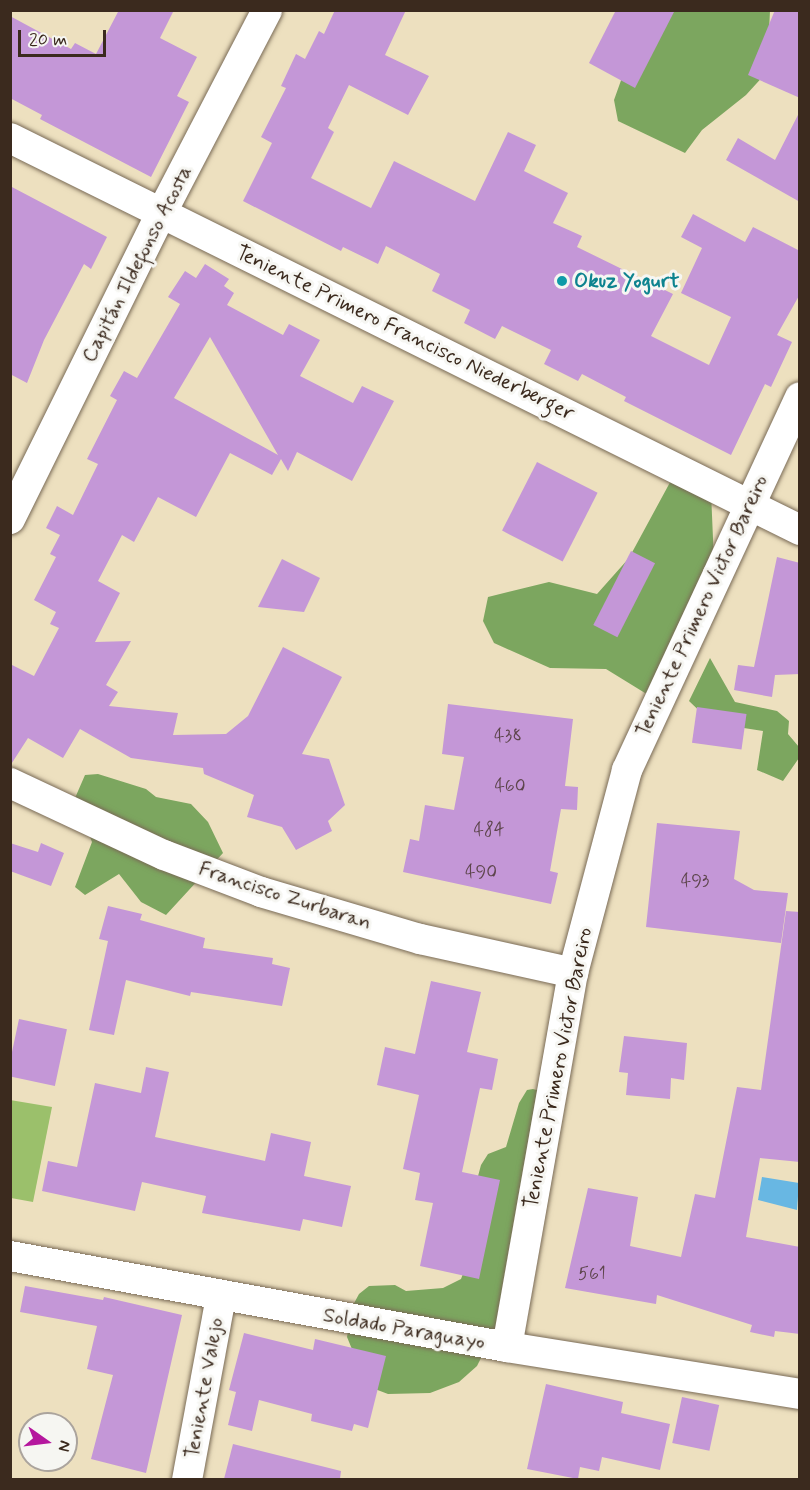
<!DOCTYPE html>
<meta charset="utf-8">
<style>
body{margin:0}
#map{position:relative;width:810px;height:1490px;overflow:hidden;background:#ede0bf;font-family:Mynerve,sans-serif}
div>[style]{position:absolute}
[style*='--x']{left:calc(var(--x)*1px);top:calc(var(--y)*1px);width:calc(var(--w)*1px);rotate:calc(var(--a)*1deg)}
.green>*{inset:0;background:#9bc06b}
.forest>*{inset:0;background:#7ca65f}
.water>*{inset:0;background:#68b7e3}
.building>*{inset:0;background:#c497d7;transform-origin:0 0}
.roads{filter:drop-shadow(0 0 2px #796a56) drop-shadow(0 0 2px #796a56)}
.minor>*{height:30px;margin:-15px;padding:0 15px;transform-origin:15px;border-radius:15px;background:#fff}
.dots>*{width:16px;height:16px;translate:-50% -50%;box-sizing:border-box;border:3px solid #f6f6f2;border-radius:50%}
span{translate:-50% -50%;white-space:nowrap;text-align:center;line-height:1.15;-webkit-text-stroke:6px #f6f6f2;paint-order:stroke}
.number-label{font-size:18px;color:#5d454c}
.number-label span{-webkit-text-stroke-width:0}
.street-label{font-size:21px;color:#3b2a1e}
.culture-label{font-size:21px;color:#0d838f;font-weight:700}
.left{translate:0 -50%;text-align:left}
.frame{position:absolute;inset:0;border:12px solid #3b2a1e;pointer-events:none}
.north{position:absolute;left:18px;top:1412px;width:60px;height:60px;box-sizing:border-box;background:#f6f6f2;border:2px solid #aba49d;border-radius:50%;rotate:104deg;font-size:16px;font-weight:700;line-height:24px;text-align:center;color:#3b2a1e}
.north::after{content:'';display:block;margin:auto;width:21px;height:27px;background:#b5179e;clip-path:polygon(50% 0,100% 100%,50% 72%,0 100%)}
.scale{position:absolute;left:18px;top:30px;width:88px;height:27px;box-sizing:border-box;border:3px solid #3b2a1e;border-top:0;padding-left:8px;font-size:18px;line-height:21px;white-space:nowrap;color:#3b2a1e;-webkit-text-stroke:4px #f6f6f2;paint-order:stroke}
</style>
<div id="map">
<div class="green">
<i style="clip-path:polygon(10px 1100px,52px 1107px,33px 1202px,11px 1198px)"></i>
</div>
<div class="forest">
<i style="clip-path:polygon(619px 11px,770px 11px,767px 72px,746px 95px,702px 130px,685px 153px,618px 121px,614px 100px,629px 58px)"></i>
<i style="clip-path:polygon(674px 475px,711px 492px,715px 585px,673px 695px,645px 693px,606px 669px,550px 668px,494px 643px,483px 621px,488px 597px,549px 582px,597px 594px,629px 558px)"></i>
<i style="clip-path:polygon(710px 658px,735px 702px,777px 711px,789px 721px,788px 734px,799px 747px,799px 758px,783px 781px,757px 770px,763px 731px,712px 723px,689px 701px)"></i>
<i style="clip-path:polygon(98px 774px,146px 789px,156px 797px,191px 804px,208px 822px,223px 853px,166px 915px,141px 902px,119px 874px,85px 895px,75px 887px,92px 842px,75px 798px,85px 775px)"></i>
<i style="clip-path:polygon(533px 1089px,540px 1091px,512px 1296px,477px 1366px,459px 1382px,430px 1393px,388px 1394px,367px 1386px,347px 1337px,352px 1307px,359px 1294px,369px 1286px,395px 1285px,406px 1291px,443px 1288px,461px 1279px,471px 1253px,474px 1191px,481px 1165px,488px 1154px,506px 1147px,519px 1103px,527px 1090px)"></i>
</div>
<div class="water">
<i style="clip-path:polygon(762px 1177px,799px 1183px,797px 1210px,758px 1200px)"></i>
</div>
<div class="building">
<i style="clip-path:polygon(119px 10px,174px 10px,160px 38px,197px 57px,177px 96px,189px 102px,151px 177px,40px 119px,42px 115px,10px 98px,10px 16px,71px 49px,75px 43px,96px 54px)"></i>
<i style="clip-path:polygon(335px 10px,406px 10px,385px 55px,429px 76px,408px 115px,349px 85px,328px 128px,334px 132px,311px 178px,371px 208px,394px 161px,475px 201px,508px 132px,536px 145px,524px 171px,568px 193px,553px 223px,582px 236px,577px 247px,673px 294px,651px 336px,709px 365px,731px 317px,681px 293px,702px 248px,681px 237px,693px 214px,745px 242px,753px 227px,800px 251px,800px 294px,777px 335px,792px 342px,771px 387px,765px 384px,731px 455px,624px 401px,626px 397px,582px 374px,578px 381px,544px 364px,551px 350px,502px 326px,495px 339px,464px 323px,470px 310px,432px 291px,440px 274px,386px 246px,378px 264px,343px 247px,341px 251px,243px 201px,272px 143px,261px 137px,286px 88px,281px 86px,296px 54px,305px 59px,319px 31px,324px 34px)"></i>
<i style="clip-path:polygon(616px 10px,675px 10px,635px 88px,589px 63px)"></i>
<i style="clip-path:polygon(775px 10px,800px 10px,800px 98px,748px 75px)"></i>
<i style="clip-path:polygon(800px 111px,800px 202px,726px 160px,738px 138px,775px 160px)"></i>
<i style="clip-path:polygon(10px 186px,107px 237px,91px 269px,84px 264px,44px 340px,27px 383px,10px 374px)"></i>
<i style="clip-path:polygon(evenodd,205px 264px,229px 279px,224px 286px,234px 293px,227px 305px,283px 335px,289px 324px,320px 340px,300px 376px,353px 403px,362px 386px,394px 401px,352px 481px,297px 452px,288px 471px,281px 459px,272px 475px,230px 453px,196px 517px,158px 497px,134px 542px,122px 535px,98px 581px,120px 593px,95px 642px,131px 641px,106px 685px,118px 692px,109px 706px,178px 713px,173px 735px,226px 734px,248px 716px,283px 647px,342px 677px,302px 754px,329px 759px,345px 805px,328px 821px,332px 831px,296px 850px,282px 827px,247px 817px,254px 795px,204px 774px,203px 768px,131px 758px,80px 729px,63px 758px,28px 738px,10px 766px,10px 664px,34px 676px,59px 628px,50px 624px,56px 612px,34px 600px,56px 557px,50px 554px,60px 535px,46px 528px,57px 506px,73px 515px,98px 464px,87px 459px,117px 400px,110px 396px,124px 371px,137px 378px,180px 304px,168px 297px,185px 271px,196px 278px,205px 264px,210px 337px,278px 455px,174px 398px,210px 337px)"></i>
<i style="left:537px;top:462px;width:68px;height:77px;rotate:27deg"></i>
<i style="left:631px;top:551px;width:27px;height:83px;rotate:27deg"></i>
<i style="clip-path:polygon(777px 557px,800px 563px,800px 674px,775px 675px,772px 697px,734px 690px,738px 665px,754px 667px)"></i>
<i style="clip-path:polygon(282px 559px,320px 578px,304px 612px,258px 607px)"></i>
<i style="clip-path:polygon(448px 704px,573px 719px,565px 786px,578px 787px,577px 810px,561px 809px,550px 871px,558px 873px,551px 904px,403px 872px,410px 839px,419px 841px,425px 805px,454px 810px,464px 757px,442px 754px)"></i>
<i style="left:697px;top:707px;width:50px;height:36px;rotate:8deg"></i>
<i style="clip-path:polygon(657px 823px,740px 831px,734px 879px,754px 890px,788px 893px,781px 943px,646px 927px)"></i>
<i style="clip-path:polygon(10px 843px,38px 852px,41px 843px,64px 853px,51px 886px,10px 871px)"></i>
<i style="clip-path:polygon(108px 906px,142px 914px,140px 920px,205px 938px,203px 948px,273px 958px,272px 964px,290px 968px,282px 1006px,191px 992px,190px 996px,126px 980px,114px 1035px,89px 1030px,108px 941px,99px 939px)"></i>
<i style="clip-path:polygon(786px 911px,800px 912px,800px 1162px,760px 1158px,746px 1237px,800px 1247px,800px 1334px,775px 1331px,774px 1337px,750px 1332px,752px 1325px,657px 1295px,656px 1304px,565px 1288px,588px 1188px,638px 1197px,630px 1246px,681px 1257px,695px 1194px,715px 1198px,737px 1087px,761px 1090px)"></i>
<i style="clip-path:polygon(431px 981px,481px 992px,467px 1052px,498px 1059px,492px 1090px,480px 1088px,462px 1172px,500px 1180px,479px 1279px,420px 1266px,433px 1203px,415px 1200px,420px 1173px,403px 1169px,419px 1095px,377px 1085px,385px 1047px,415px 1054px)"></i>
<i style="left:19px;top:1019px;width:49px;height:58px;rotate:12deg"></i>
<i style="clip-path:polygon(624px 1036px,687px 1043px,684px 1080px,671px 1078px,670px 1099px,626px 1095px,628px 1073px,619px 1072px)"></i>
<i style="clip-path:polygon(146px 1067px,169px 1072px,155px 1137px,265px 1161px,271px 1133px,311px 1142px,304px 1176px,351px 1186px,342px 1227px,303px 1219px,300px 1231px,202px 1213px,206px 1196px,142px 1182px,135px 1211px,42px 1191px,48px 1161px,77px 1167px,95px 1083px,141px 1093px)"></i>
<i style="clip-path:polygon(25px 1286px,103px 1300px,104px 1297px,182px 1315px,146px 1473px,91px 1459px,113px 1375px,87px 1369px,97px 1326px,20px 1312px)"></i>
<i style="clip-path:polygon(244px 1333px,313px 1350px,315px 1339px,386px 1356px,368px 1428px,354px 1424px,352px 1431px,311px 1421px,312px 1414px,259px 1400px,252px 1431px,228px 1425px,236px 1392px,229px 1390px)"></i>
<i style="clip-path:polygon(546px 1384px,623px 1402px,621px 1413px,670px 1424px,660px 1470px,602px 1457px,599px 1471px,580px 1467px,578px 1479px,527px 1469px)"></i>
<i style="left:682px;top:1397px;width:38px;height:47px;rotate:12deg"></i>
<i style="clip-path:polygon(233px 1444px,341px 1471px,340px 1479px,224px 1479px)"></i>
</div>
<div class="roads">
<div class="minor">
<i style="--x:10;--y:138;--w:882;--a:26.39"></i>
<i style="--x:10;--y:519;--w:343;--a:-63.7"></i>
<i style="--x:162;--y:212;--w:228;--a:-62.5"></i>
<i style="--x:10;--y:783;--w:170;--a:25.1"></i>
<i style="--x:164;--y:855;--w:104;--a:20.9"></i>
<i style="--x:261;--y:892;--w:166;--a:16.5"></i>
<i style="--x:420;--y:939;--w:157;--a:12.5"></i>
<i style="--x:10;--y:1256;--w:505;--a:10.38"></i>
<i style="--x:507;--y:1347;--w:297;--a:9.1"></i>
<i style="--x:507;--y:1347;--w:380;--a:-80"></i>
<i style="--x:573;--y:973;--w:210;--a:-75.1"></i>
<i style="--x:627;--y:770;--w:411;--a:-65.1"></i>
<i style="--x:187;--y:1480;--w:187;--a:-79.5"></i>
</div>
</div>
<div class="dots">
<i style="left:562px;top:281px;background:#0f9aa8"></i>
</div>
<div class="number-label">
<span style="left:508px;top:736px">438</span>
<span style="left:510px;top:786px">460</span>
<span style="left:489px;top:830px">484</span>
<span style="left:481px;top:872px">490</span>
<span style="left:695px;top:881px">493</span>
<span style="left:592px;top:1274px">561</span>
</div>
<div class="street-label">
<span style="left:137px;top:264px;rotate:-63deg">Capitán Ildefonso Acosta</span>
<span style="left:405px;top:333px;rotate:26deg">Teniente Primero Francisco Niederberger</span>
<span style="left:702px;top:606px;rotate:-65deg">Teniente Primero Victor Bareiro</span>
<span style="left:285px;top:896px;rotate:18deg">Francisco Zurbaran</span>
<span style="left:558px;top:1068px;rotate:-79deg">Teniente Primero Victor Bareiro</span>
<span style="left:404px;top:1329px;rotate:10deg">Soldado Paraguayo</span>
<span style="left:204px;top:1388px;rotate:-80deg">Teniente Valejo</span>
</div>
<div class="culture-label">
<span class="left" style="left:574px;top:281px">Okuz Yogurt</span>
</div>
<div class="frame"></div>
<div class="north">N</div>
<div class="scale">20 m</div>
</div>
